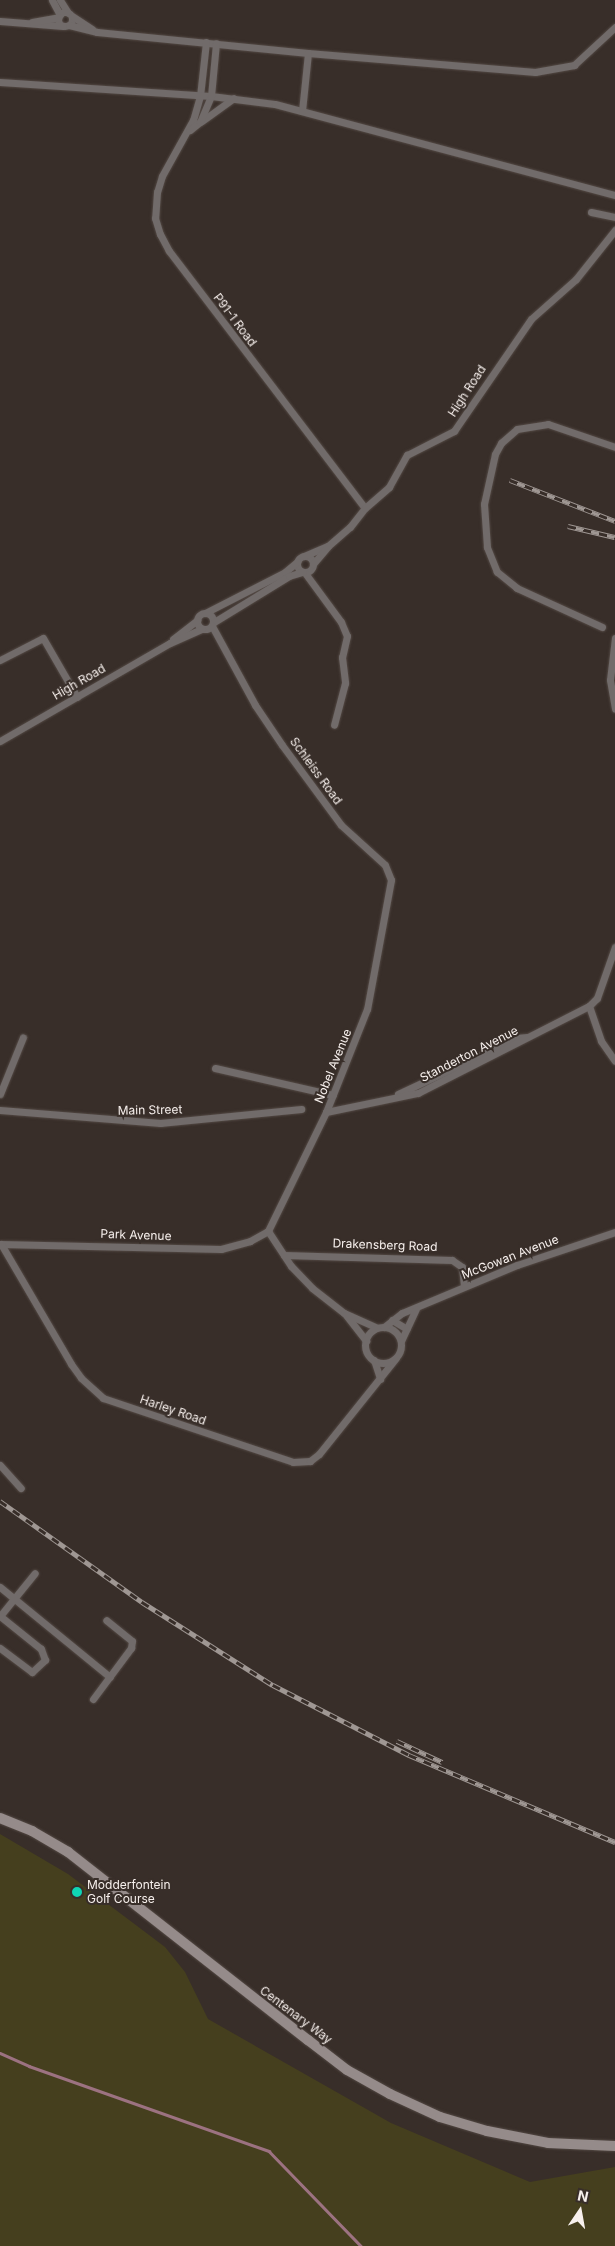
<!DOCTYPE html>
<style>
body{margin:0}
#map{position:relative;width:615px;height:2246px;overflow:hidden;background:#382e29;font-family:Inter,sans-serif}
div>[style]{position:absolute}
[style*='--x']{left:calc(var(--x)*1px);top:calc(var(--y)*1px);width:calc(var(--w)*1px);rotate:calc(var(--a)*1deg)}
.green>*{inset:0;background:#453f1e}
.stream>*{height:2.5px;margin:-1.25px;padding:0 1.25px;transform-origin:1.25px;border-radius:1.25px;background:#9c7281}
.roads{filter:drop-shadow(0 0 1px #534944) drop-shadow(0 0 1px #534944)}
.minor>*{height:7px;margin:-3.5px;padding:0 3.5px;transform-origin:3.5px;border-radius:3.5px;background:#716b6a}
.minor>.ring{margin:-3.5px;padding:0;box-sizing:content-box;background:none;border:7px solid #716b6a;border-radius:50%}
.secondary>*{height:10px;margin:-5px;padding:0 5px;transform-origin:5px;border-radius:5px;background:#958b8a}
.rail>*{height:4.5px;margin-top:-2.25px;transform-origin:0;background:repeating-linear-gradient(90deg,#382e29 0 8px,#9f9793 0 16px);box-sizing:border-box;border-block:1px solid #9f9793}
.dots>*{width:14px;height:14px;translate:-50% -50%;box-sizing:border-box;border:2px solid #382e29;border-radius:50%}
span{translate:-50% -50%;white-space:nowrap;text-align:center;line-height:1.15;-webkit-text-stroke:4px #382e29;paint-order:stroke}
.street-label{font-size:12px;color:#f7f0ed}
.poi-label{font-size:12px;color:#f7f0ed}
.left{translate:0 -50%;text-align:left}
.north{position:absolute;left:555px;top:2186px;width:50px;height:50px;-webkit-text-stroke:4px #382e29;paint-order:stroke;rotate:12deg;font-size:14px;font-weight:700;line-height:20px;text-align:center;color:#f7f0ed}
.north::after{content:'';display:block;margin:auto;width:18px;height:22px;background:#f7f0ed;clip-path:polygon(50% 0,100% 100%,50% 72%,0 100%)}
</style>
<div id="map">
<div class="green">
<i style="clip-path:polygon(0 1834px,68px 1874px,165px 1947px,185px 1972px,208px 2019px,391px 2123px,530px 2182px,615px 2167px,615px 2246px,0 2246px)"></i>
</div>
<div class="stream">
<i style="--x:0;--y:2053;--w:32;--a:24"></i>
<i style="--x:29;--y:2066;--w:255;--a:19.5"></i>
<i style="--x:269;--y:2151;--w:132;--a:45.9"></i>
</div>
<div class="roads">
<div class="minor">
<i style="--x:52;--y:0;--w:17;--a:62"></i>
<i style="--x:60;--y:0;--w:15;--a:58"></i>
<i class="ring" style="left:58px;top:12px;width:7px;height:7px"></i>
<i style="--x:72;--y:16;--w:24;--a:33"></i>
<i style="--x:0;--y:21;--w:63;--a:4.5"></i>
<i style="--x:32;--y:22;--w:27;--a:-10"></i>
<i style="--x:69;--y:25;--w:29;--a:14"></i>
<i style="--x:97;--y:32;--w:212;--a:5.7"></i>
<i style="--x:308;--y:53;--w:228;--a:4.8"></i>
<i style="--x:535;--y:72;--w:40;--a:-10"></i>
<i style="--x:574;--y:65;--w:56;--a:-42.8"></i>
<i style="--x:206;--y:42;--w:54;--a:96.3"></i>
<i style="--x:200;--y:96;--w:25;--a:106"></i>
<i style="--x:193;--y:120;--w:64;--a:119"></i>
<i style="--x:162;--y:176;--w:17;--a:107"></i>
<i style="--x:157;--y:192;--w:26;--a:94"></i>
<i style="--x:155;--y:218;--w:17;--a:73"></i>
<i style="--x:160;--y:234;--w:19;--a:62"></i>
<i style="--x:169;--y:251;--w:323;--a:52.7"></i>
<i style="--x:0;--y:82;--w:211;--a:3.8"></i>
<i style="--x:211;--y:96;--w:64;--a:7.1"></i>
<i style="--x:275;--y:104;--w:352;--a:15"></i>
<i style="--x:302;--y:111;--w:58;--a:-84.1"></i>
<i style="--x:202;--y:121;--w:39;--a:-36"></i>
<i style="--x:190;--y:130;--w:13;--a:-39"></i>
<i style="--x:200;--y:122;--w:28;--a:-67"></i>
<i style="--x:211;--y:96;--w:53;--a:-84.6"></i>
<i style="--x:591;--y:212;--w:25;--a:12"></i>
<i class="ring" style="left:297px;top:556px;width:9px;height:9px"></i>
<i style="--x:304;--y:556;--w:26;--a:-23"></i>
<i style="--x:328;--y:546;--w:29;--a:-41"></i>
<i style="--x:350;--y:527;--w:24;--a:-52"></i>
<i style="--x:365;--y:508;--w:32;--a:-41"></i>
<i style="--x:389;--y:487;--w:37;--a:-61"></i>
<i style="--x:407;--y:455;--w:53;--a:-27.1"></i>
<i style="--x:454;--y:431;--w:136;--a:-55.5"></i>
<i style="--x:531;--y:319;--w:60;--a:-41.6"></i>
<i style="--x:576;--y:279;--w:63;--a:-51.5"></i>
<i style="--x:313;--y:564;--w:23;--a:-50"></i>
<i style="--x:305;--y:573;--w:61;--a:53.7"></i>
<i style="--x:341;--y:622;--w:15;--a:67"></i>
<i style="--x:347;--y:636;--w:22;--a:103"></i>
<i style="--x:342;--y:657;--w:26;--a:83"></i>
<i style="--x:345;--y:683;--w:43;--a:104.7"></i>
<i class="ring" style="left:197px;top:613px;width:9px;height:9px"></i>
<i style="--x:205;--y:613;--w:90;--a:-27.1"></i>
<i style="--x:285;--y:572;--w:16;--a:-40"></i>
<i style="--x:214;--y:622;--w:88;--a:-31.5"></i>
<i style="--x:289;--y:576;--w:14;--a:-17"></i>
<i style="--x:212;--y:626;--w:90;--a:61.4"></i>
<i style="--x:255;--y:705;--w:48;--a:56"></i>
<i style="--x:282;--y:745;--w:99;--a:53.6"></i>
<i style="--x:341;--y:825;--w:59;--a:42.3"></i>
<i style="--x:385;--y:865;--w:16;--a:68"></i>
<i style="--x:391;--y:880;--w:131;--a:100.5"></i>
<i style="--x:367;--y:1009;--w:111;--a:111.7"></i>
<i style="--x:326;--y:1112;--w:132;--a:116"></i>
<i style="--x:602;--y:627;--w:94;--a:-155.4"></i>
<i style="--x:517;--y:588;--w:26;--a:-141"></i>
<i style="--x:497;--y:572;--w:27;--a:-112"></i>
<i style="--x:487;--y:547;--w:43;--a:-94"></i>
<i style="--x:484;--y:504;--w:51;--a:-77.6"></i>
<i style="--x:495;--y:454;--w:13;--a:-61"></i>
<i style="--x:501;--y:443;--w:21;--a:-41"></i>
<i style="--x:517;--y:429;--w:31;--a:-9"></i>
<i style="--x:548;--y:424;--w:71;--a:18.9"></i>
<i style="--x:615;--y:638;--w:42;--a:96.8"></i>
<i style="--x:610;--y:680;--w:29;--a:80"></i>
<i style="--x:173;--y:639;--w:31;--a:-38"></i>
<i style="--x:0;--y:660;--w:48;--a:-27.1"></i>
<i style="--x:43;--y:638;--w:68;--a:60"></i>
<i style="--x:0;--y:741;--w:196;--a:-30"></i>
<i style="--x:170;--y:643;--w:35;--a:-24"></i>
<i style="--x:589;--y:1006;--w:37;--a:71"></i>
<i style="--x:601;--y:1041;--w:24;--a:55"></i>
<i style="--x:215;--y:1068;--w:121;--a:12.9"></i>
<i style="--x:0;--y:1094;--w:61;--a:-68"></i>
<i style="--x:398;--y:1094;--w:132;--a:-25.2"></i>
<i style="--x:517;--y:1038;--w:10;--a:-6"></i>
<i style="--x:0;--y:1110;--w:161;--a:4.6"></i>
<i style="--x:160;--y:1123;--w:142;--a:-5.7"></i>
<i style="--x:326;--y:1112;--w:94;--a:-11.7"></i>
<i style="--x:418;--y:1093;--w:192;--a:-27"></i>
<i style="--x:589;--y:1006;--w:11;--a:-45"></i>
<i style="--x:597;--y:998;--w:54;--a:-70.6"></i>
<i style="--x:268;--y:1231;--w:42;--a:56.7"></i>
<i style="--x:291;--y:1266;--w:30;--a:46"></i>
<i style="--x:312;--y:1288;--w:41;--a:38"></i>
<i style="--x:344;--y:1313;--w:36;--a:24"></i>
<i style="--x:0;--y:1244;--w:221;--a:1.3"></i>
<i style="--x:221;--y:1249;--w:30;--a:-15"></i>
<i style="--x:250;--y:1241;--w:21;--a:-29"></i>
<i style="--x:1;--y:1244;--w:139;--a:59.7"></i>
<i style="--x:71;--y:1364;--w:17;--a:54"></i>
<i style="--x:81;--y:1378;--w:30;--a:42"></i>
<i style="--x:103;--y:1398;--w:200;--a:18.6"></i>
<i style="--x:293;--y:1462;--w:17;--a:-3"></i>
<i style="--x:310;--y:1461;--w:11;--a:-38"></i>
<i style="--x:319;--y:1454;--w:123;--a:-51.3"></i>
<i style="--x:284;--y:1255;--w:168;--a:1.7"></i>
<i style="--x:452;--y:1260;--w:12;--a:35"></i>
<i style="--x:462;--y:1267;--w:19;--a:84"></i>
<i style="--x:346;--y:1315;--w:33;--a:52"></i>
<i style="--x:392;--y:1320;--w:17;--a:31"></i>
<i class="ring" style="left:365px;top:1327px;width:29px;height:29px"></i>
<i style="--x:384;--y:1327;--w:23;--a:-38"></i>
<i style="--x:402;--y:1313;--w:125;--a:-22.7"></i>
<i style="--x:517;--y:1265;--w:103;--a:-18.6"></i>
<i style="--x:401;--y:1341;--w:35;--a:-65"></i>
<i style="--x:374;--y:1360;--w:20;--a:72"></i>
<i style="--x:0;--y:1465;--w:31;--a:48"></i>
<i style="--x:0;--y:1587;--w:142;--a:39.3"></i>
<i style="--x:0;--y:1616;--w:55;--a:-50.9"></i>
<i style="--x:0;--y:1648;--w:40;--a:37"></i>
<i style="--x:32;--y:1672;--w:18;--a:-43"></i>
<i style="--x:45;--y:1660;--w:12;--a:-110"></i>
<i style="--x:41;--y:1649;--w:53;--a:-141.2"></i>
<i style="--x:93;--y:1699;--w:64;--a:-53.3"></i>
<i style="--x:131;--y:1648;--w:7;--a:-82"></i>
<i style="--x:132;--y:1641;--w:33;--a:-141"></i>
</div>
<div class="secondary">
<i style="--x:0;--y:1818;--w:35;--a:22"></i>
<i style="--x:32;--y:1831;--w:42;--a:30.3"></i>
<i style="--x:68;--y:1852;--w:305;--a:38.1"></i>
<i style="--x:308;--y:2040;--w:49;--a:37.6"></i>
<i style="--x:347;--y:2070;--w:49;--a:29.2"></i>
<i style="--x:390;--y:2094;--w:55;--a:24.7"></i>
<i style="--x:440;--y:2117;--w:49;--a:16.6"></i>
<i style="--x:487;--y:2131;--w:62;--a:11.1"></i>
<i style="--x:548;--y:2143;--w:67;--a:2.6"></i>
</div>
</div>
<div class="rail">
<i style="--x:510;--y:480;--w:113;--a:21.3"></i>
<i style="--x:568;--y:526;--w:48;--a:13.2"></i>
<i style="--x:0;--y:1501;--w:174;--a:35.4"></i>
<i style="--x:142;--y:1602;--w:155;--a:32.4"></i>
<i style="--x:273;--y:1685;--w:153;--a:27.2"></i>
<i style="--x:409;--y:1755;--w:224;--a:22.9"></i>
<i style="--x:397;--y:1741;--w:50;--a:25"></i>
</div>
<div class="dots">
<i style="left:77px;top:1892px;background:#0fd5b4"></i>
</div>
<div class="street-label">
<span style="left:235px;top:320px;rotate:53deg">P91-1 Road</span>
<span style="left:467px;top:391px;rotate:-57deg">High Road</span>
<span style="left:79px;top:682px;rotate:-30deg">High Road</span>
<span style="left:316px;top:771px;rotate:54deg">Schleiss Road</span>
<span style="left:469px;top:1054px;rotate:-27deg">Standerton Avenue</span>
<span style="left:333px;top:1066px;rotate:-68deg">Nobel Avenue</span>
<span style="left:150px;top:1110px;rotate:-1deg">Main Street</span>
<span style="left:136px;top:1235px;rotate:2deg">Park Avenue</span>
<span style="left:385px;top:1245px;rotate:2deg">Drakensberg Road</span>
<span style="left:510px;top:1257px;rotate:-21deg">McGowan Avenue</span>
<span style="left:173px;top:1410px;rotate:19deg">Harley Road</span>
<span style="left:296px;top:2015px;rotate:37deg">Centenary Way</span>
</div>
<div class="poi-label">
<span class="left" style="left:87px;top:1892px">Modderfontein<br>Golf Course</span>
</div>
<div class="north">N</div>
</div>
